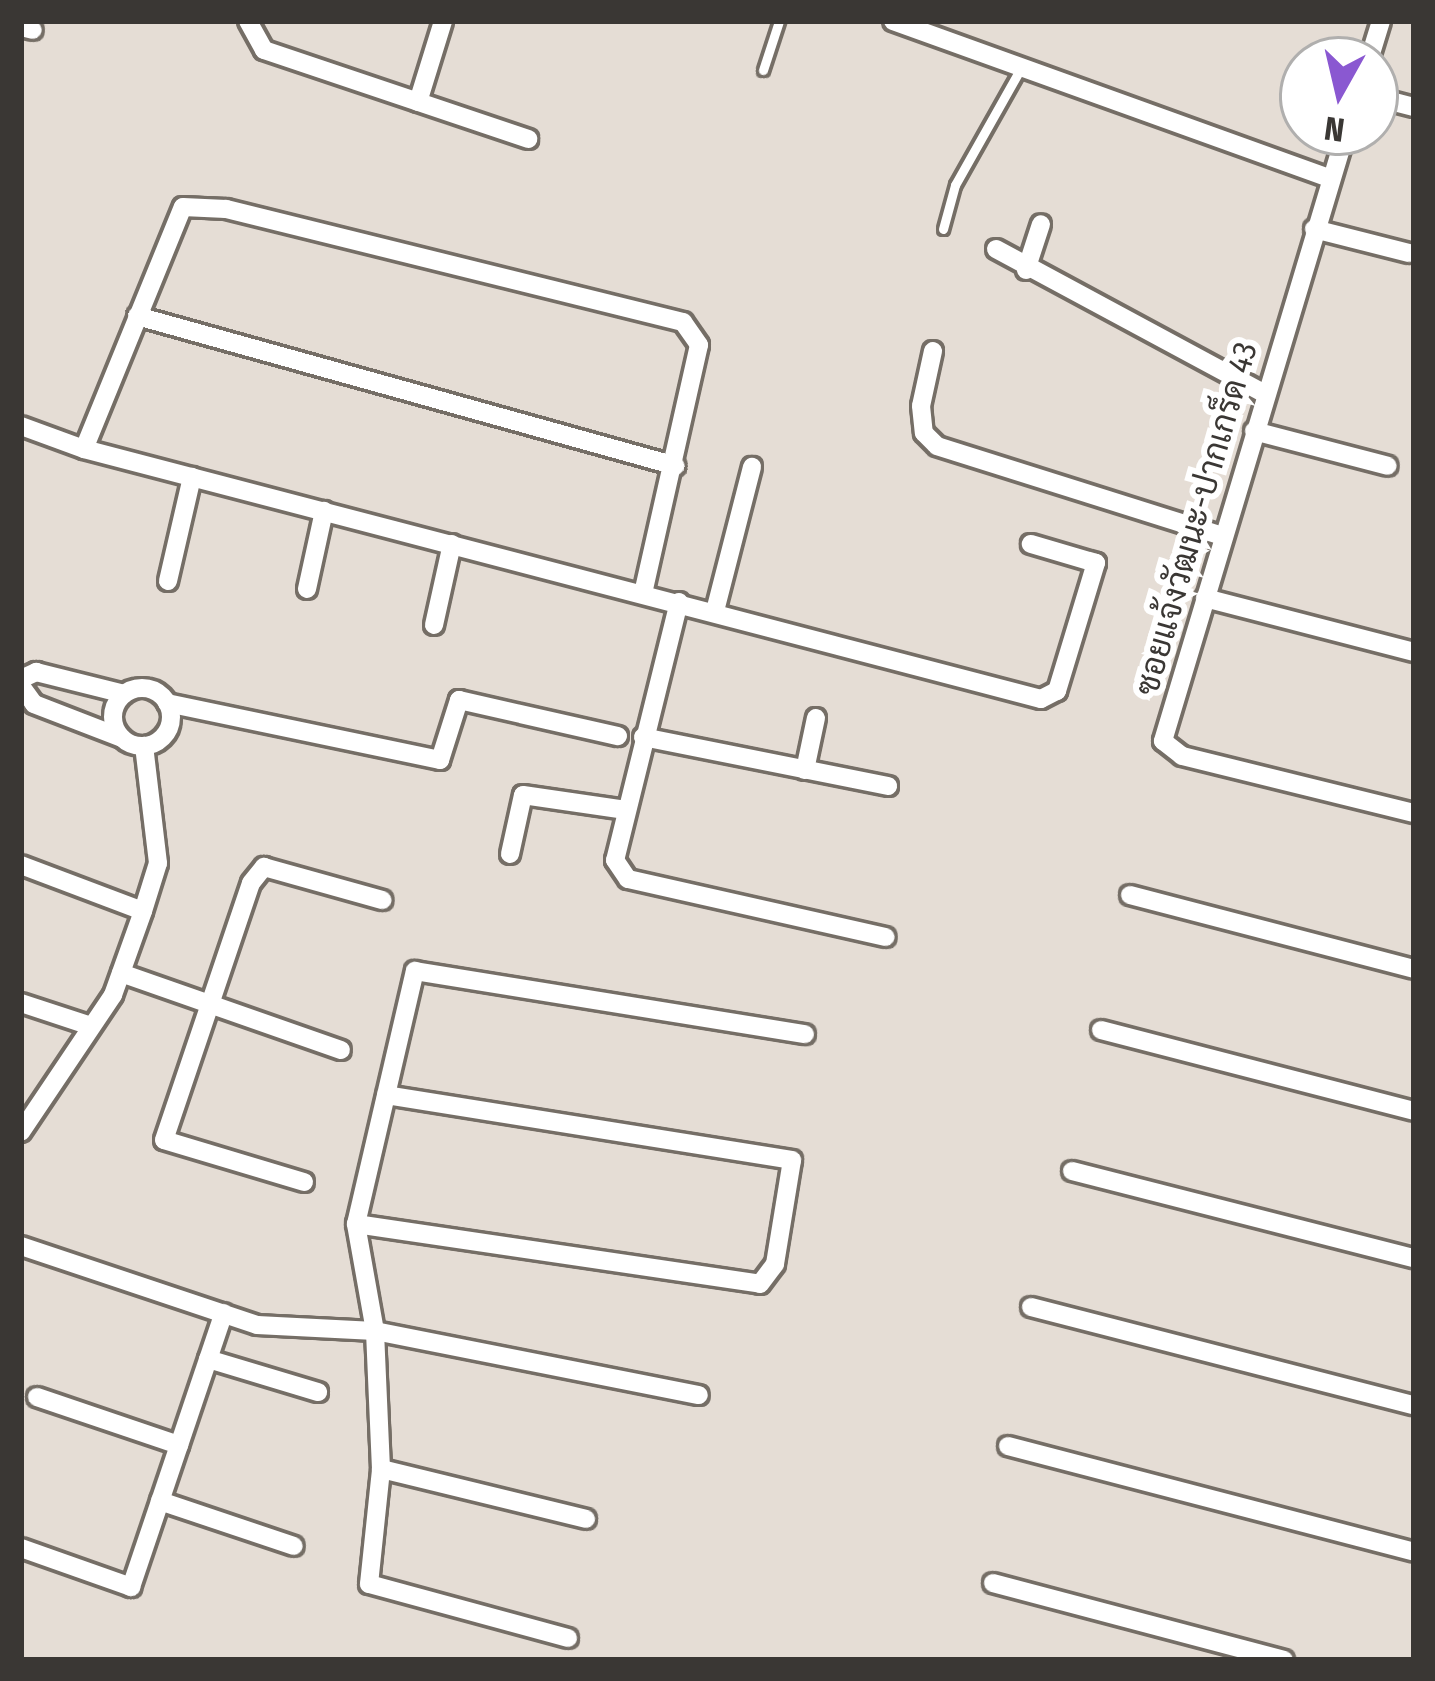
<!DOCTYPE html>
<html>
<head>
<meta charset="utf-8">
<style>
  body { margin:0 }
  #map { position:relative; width:1435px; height:1681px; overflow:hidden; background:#e5ddd5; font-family:"Fira Sans Condensed",Sarabun,sans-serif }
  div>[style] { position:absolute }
  .roads { filter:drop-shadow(3px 0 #756e66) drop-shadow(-3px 0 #756e66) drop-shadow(0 3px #756e66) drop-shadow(0 -3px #756e66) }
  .service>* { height:9px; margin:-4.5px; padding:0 4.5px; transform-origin:4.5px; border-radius:4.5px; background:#fff }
  .minor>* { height:18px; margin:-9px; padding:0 9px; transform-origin:9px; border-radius:9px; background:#fff }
  .minor>.ring { margin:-9px; padding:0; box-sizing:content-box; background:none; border:18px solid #fff; border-radius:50% }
  span { translate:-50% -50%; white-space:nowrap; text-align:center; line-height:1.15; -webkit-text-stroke:12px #fff; paint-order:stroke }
  .street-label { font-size:33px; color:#3a3734 }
  .frame { position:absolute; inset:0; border:24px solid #3a3734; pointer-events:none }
  .north { position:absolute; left:1279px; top:36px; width:120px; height:120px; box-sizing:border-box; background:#fff; border:3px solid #b0afae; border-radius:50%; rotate:188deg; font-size:33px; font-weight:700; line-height:48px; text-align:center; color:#3a3734 }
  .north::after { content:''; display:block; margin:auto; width:42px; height:54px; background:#8a58d1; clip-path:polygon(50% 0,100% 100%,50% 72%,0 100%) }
</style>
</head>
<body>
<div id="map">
  <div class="roads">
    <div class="service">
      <i style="left:763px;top:70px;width:52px;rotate:-71.9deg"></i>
      <i style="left:943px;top:229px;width:46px;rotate:-74.7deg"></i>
      <i style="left:955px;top:185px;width:134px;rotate:-60.6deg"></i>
    </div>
    <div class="minor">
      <i style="left:248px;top:21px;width:33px;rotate:61deg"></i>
      <i style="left:264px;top:50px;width:279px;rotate:18.6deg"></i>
      <i style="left:893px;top:21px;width:466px;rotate:19.8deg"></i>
      <i style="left:21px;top:27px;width:12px;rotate:14deg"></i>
      <i style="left:1369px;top:60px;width:41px;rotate:-72.9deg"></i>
      <i style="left:1375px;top:97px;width:40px;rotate:14.4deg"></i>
      <i style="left:418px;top:102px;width:85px;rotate:-72.8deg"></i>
      <i style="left:1346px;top:132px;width:636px;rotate:106.73deg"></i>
      <i style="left:1163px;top:741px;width:24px;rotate:38deg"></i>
      <i style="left:1182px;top:756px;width:239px;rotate:13.8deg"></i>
      <i style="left:1314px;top:229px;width:98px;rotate:14.2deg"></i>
      <i style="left:996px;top:249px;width:306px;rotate:28.3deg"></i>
      <i style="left:1026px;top:270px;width:48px;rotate:-71.9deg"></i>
      <i style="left:137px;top:316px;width:559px;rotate:15.55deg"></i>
      <i style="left:933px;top:351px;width:56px;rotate:102.3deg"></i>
      <i style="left:921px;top:406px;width:27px;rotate:84deg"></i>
      <i style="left:924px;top:433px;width:18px;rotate:45deg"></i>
      <i style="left:937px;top:446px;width:299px;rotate:17.5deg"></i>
      <i style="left:21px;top:426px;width:67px;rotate:20.1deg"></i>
      <i style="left:84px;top:449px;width:989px;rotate:14.64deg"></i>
      <i style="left:1041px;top:699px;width:18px;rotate:-27deg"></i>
      <i style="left:1057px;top:691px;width:134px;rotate:-73.1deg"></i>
      <i style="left:1096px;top:563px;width:68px;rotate:-163.7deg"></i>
      <i style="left:1254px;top:431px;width:138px;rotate:14.6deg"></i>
      <i style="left:84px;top:449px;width:261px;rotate:-67.8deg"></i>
      <i style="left:183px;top:207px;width:43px;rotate:2.7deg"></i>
      <i style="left:226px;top:209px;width:471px;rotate:13.9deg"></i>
      <i style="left:683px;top:322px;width:28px;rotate:55deg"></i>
      <i style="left:699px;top:345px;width:254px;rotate:102.7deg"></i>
      <i style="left:168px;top:581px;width:107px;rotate:-77deg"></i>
      <i style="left:307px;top:589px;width:80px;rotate:-77.7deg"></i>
      <i style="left:1205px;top:598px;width:216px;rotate:14.5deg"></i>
      <i style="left:679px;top:602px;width:266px;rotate:103.9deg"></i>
      <i style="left:615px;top:860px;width:23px;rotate:56deg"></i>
      <i style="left:628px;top:879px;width:264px;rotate:12.7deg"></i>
      <i style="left:715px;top:611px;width:149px;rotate:-75.6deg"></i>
      <i style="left:434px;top:625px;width:83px;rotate:-77.5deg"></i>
      <i style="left:21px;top:679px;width:17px;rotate:-25deg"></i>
      <i style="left:36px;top:672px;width:91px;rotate:14deg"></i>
      <i style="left:21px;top:686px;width:22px;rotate:54deg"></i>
      <i style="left:34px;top:704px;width:94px;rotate:21.1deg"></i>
      <i class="ring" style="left:113px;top:688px;width:40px;height:40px"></i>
      <i style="left:167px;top:703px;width:279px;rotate:11.8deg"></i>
      <i style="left:440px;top:760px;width:63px;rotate:-72.4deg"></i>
      <i style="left:459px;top:700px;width:163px;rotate:12.8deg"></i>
      <i style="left:643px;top:737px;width:250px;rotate:11.3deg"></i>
      <i style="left:805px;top:770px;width:53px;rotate:-78.1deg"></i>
      <i style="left:510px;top:854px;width:60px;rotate:-77.6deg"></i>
      <i style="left:523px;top:795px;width:104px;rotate:8.3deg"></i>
      <i style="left:21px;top:865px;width:130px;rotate:20.7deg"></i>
      <i style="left:1130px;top:895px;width:293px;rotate:14.6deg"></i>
      <i style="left:121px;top:973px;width:233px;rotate:19.3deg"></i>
      <i style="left:21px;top:1003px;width:74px;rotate:18.2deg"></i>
      <i style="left:1101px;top:1030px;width:323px;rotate:14.5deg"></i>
      <i style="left:21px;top:1132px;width:165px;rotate:-56.1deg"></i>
      <i style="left:113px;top:995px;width:89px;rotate:-70.3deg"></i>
      <i style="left:143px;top:911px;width:50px;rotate:-72.6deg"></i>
      <i style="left:158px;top:863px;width:118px;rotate:-96.8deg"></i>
      <i style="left:1072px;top:1171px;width:353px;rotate:14.3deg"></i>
      <i style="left:304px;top:1182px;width:146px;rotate:-163.3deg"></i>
      <i style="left:164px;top:1140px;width:271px;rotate:-71.3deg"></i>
      <i style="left:251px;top:883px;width:21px;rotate:-51deg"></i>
      <i style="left:264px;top:867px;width:123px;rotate:15.6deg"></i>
      <i style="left:356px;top:1224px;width:408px;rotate:8.4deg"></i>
      <i style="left:760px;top:1284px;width:25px;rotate:-53deg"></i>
      <i style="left:775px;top:1264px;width:105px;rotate:-80.7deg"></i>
      <i style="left:792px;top:1160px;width:411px;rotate:-170.9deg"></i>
      <i style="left:21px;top:1246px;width:249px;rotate:18.5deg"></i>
      <i style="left:257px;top:1325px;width:118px;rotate:2.9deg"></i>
      <i style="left:375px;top:1331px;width:330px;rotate:11.2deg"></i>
      <i style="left:1031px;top:1307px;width:395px;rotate:14.4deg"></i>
      <i style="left:208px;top:1359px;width:115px;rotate:16.7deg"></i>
      <i style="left:37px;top:1397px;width:150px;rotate:18.7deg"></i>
      <i style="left:1008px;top:1446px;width:420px;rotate:14.6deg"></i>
      <i style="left:381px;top:1469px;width:211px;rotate:13.7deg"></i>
      <i style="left:160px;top:1501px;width:141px;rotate:18.6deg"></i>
      <i style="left:21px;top:1548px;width:117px;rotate:19.5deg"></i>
      <i style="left:131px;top:1587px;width:289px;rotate:-71.3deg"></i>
      <i style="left:993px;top:1583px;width:301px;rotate:14.8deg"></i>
      <i style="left:568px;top:1638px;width:206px;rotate:-164.8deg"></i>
      <i style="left:369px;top:1584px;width:116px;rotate:-84deg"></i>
      <i style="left:381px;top:1469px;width:138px;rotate:-92.5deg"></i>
      <i style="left:375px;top:1331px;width:109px;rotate:-100.1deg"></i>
      <i style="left:356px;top:1224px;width:260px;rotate:-76.9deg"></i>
      <i style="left:415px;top:971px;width:395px;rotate:9.2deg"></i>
    </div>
  </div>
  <div class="street-label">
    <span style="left:1197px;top:519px;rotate:-74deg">ซอยแจ้งวัฒนะ-ปากเกร็ด 43</span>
  </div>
  <div class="frame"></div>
  <div class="north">N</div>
</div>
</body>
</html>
